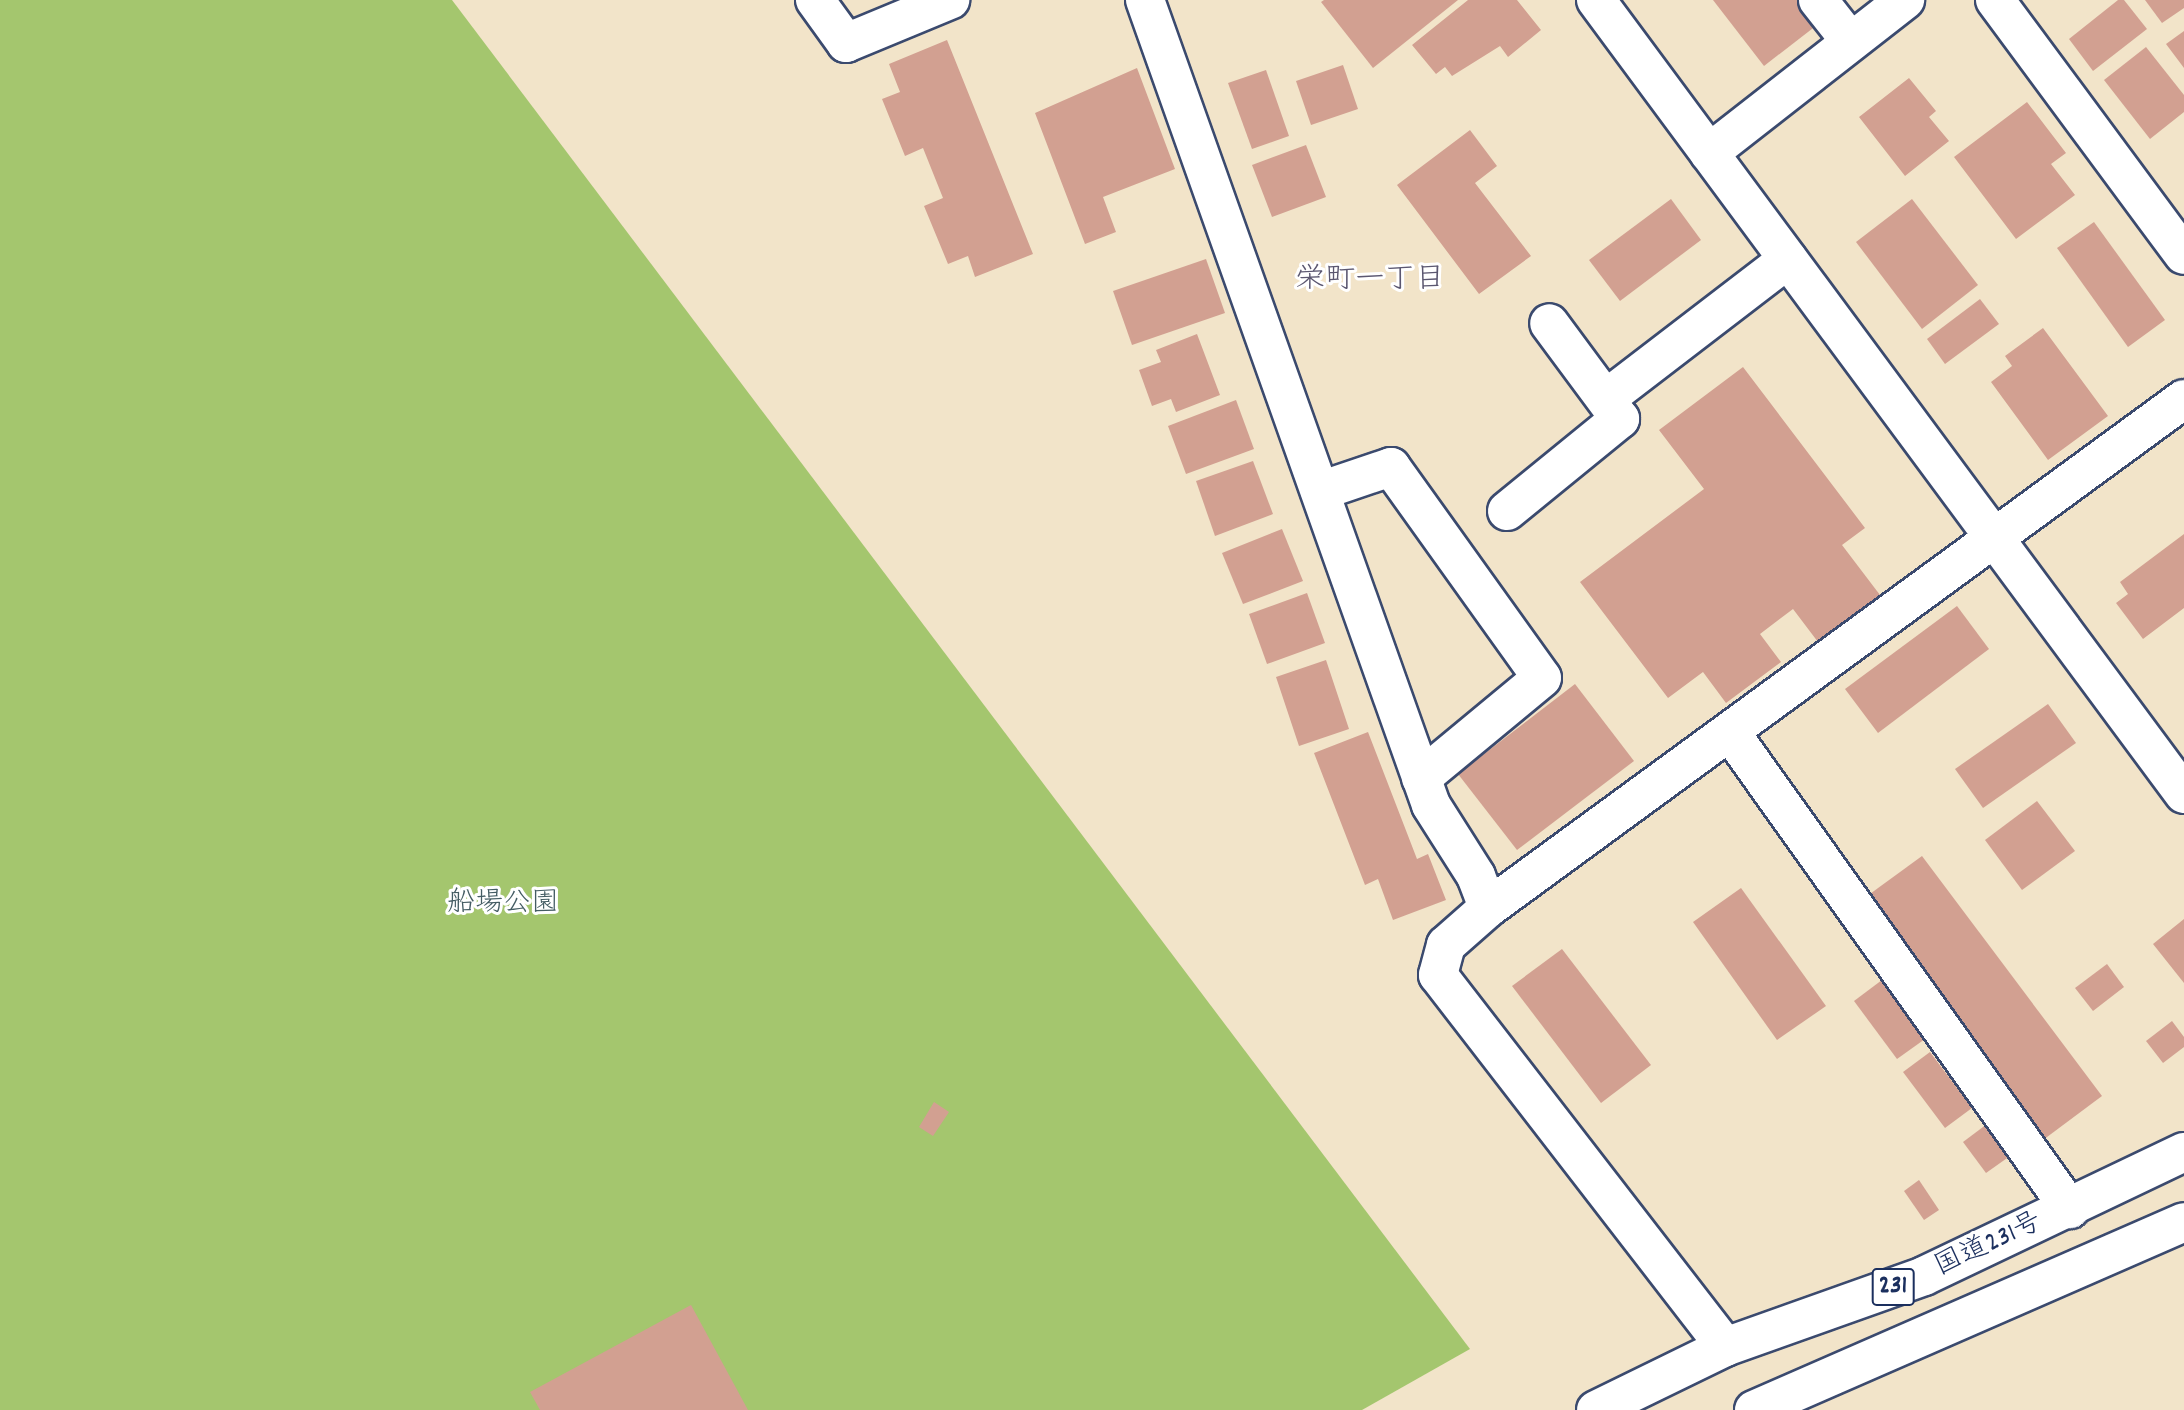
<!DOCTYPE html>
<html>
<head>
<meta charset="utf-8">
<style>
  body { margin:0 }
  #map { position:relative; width:2184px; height:1410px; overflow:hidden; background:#f2e4c9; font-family:Dekko,"Klee One",sans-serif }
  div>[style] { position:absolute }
  .green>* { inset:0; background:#a4c66e }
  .building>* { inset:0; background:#d2a091 }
  .roads { filter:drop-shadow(2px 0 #3b4a6e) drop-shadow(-2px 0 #3b4a6e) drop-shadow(0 2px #3b4a6e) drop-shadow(0 -2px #3b4a6e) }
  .minor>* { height:38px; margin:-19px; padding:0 19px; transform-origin:19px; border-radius:19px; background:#fff }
  .highway>* { height:38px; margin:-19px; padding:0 19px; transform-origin:19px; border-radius:19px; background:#fff }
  span { translate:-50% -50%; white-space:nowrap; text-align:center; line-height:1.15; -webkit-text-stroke:6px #fff; paint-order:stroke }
  .shield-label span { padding:2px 5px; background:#fff; border:2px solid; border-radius:5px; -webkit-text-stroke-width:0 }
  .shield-label { font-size:26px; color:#1b2f5e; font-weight:700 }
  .park-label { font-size:28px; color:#445c63 }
  .street-label { font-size:28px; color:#1b2f5e }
  .neighbourhood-label { font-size:30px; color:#5b5770 }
</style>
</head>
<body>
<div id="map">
  <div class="green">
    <i style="clip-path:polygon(0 0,452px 0,1470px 1349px,1362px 1410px,0 1410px)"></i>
  </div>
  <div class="building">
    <i style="clip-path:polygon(1324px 0,1458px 0,1373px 68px,1321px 2px)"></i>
    <i style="clip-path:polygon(1468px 0,1517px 0,1541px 30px,1508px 57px,1500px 46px,1452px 76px,1445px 67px,1436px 74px,1412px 45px)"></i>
    <i style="clip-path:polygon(1713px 0,1797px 0,1817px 25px,1764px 66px)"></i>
    <i style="clip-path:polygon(2118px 0,2124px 0,2147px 29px,2093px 71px,2069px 39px)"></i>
    <i style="clip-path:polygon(2145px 0,2184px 0,2184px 8px,2162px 23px)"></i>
    <i style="clip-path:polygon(2184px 31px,2184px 68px,2166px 44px)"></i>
    <i style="clip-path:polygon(947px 40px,1033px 254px,975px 277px,968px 256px,948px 264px,924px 206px,943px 198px,923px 148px,905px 156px,882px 99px,900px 92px,889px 64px)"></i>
    <i style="clip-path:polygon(2146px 47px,2184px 95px,2184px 112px,2150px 139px,2104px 80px)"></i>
    <i style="clip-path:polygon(1343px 65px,1358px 109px,1311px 125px,1296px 81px)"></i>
    <i style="clip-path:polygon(1137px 68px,1175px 169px,1103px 197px,1116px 232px,1085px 244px,1035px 113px)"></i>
    <i style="clip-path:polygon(1266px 70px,1289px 136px,1252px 149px,1228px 83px)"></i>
    <i style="clip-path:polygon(1909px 78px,1936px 111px,1929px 117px,1949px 141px,1905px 176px,1859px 117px)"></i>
    <i style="clip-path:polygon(2027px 102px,2066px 153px,2051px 164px,2075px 195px,2016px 239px,1954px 157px)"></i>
    <i style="clip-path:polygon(1470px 130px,1497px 166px,1475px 183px,1531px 256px,1479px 294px,1397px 185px)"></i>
    <i style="clip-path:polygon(1306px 145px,1326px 197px,1272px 217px,1252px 165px)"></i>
    <i style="clip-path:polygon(1671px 199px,1701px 240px,1620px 301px,1589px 260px)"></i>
    <i style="clip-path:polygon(1912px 199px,1978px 285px,1922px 329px,1856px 242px)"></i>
    <i style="clip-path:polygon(2094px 222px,2165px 320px,2128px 347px,2057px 248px)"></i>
    <i style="clip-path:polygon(1206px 259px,1225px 313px,1132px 345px,1113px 291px)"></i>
    <i style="clip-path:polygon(1980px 299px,1999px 324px,1945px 364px,1927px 339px)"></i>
    <i style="clip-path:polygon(2043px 328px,2108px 416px,2048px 460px,1991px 382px,2012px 366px,2005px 356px)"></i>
    <i style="clip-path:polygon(1197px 334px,1220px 395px,1176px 412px,1171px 399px,1152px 406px,1139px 370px,1161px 362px,1156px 350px)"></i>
    <i style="clip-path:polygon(1743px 367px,1865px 528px,1842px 545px,1880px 595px,1818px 642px,1793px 609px,1760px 634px,1781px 662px,1726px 703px,1703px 672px,1668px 698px,1580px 582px,1704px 489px,1659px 430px)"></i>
    <i style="clip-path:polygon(1236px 400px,1254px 449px,1186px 474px,1168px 426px)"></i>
    <i style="clip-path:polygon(1253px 461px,1273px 514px,1215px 536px,1196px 481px)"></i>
    <i style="clip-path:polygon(1282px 529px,1303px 581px,1243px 604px,1222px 553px)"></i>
    <i style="clip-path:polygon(2184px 534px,2184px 608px,2143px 639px,2116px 603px,2128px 594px,2120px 582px)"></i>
    <i style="clip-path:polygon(1307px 593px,1325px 643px,1267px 664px,1249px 614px)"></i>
    <i style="clip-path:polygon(1957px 606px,1989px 649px,1878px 733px,1845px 689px)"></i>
    <i style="clip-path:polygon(1326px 660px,1349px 729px,1299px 746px,1276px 677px)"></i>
    <i style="clip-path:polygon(1575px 684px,1634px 761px,1517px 850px,1458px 774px)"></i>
    <i style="clip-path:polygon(2048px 704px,2076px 743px,1983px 808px,1955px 769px)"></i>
    <i style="clip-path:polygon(1368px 732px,1417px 859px,1428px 854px,1446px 900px,1393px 920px,1378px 879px,1365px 885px,1314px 753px)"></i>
    <i style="clip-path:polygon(2037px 801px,2075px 851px,2022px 890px,1985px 840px)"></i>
    <i style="clip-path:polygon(1922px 856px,2102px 1096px,2043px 1140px,1863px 899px)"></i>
    <i style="clip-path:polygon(1741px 888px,1826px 1006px,1777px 1040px,1693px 922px)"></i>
    <i style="clip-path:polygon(2184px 919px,2184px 983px,2153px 944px)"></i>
    <i style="clip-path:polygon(1562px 949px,1651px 1065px,1601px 1103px,1512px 986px)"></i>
    <i style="clip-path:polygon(2107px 964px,2124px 987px,2093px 1011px,2075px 988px)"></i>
    <i style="clip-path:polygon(1882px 980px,1925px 1039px,1897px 1059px,1854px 1001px)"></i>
    <i style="clip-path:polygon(2172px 1021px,2184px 1037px,2184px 1047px,2163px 1063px,2146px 1041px)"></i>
    <i style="clip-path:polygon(1930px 1052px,1972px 1108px,1945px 1128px,1903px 1072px)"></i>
    <i style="clip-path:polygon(934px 1102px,949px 1112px,933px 1136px,919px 1127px)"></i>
    <i style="clip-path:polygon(1987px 1124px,2010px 1156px,1986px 1173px,1963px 1142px)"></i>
    <i style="clip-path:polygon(1919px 1180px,1939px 1210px,1924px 1220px,1904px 1191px)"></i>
    <i style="clip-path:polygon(691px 1305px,748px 1410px,540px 1410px,530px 1392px)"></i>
  </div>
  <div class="roads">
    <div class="minor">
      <i style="left:815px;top:0;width:53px;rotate:54.2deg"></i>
      <i style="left:846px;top:43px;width:113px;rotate:-22.5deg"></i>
      <i style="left:1145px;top:0;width:854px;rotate:70.44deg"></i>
      <i style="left:1431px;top:805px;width:84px;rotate:57.6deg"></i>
      <i style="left:1476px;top:876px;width:34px;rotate:69deg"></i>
      <i style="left:1488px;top:908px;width:56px;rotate:138.6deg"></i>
      <i style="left:1446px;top:945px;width:31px;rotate:105deg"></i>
      <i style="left:1438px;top:975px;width:470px;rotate:52.3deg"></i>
      <i style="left:1596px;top:0;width:988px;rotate:53.48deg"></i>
      <i style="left:1818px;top:0;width:53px;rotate:51.8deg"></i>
      <i style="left:1995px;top:0;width:317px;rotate:53.5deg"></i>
      <i style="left:1709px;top:153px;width:249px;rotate:-38deg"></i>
      <i style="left:1607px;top:398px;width:228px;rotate:-37.5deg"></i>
      <i style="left:1320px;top:491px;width:75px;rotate:-18.7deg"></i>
      <i style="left:1391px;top:467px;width:259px;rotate:54.4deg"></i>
      <i style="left:1542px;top:678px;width:157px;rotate:140.4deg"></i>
      <i style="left:1507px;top:511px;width:146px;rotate:-39.2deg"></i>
      <i style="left:1620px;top:419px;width:119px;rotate:-126.5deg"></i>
      <i style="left:1730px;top:732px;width:586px;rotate:54.52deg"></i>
      <i style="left:1488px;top:908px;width:862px;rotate:-36.18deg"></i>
    </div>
    <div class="highway">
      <i style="left:1596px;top:1410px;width:144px;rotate:-26deg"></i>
      <i style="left:1725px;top:1347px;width:211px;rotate:-19.6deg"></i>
      <i style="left:1924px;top:1276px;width:288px;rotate:-25.5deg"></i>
      <i style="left:1754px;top:1410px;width:469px;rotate:-23.6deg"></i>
    </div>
  </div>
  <div class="shield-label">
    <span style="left:1893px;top:1287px">231</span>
  </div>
  <div class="park-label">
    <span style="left:503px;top:905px">船場公園</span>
  </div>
  <div class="street-label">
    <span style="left:1989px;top:1246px;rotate:-25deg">国道231号</span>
  </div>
  <div class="neighbourhood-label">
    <span style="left:1370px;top:282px">栄町一丁目</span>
  </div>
</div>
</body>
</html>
